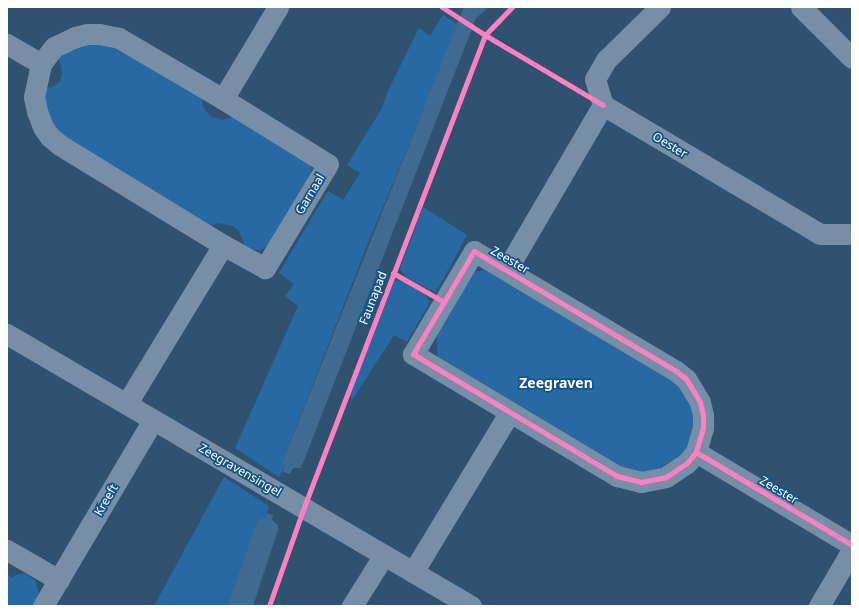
<!DOCTYPE html>
<html>
<head>
<meta charset="utf-8">
<style>
  body { margin:0 }
  #map { position:relative; width:859px; height:613px; overflow:hidden; background:#305271; font-family:"Noto Sans",sans-serif }
  div>[style] { position:absolute }
  .green>* { inset:0; background:#2869a3 }
  .water>* { inset:0; background:#3f6b93 }
  .street>* { height:21px; margin:-10.5px; padding:0 10.5px; transform-origin:10.5px; border-radius:10.5px; background:#778fa6 }
  .cycleway>* { height:5px; margin:-2.5px; padding:0 2.5px; transform-origin:2.5px; border-radius:2.5px; background:#ff80c0 }
  span { translate:-50% -50%; white-space:nowrap; text-align:center; line-height:1.15; -webkit-text-stroke:3.5px #15538c; paint-order:stroke }
  .street-label { font-size:12px; color:#fff }
  .quarter-label { font-size:14px; color:#fff; font-weight:700 }
  .frame { position:absolute; inset:0; border:8px solid #fff; pointer-events:none }
</style>
</head>
<body>
<div id="map">
  <div class="green">
    <i style="clip-path:polygon(443px 15px,458px 25px,366px 248px,282px 463px,285px 466px,279px 477px,235px 448px,298px 306px,285px 296px,294px 284px,279px 273px,328px 191px,343px 200px,360px 173px,347px 165px,381px 110px,388px 91px,419px 28px,430px 36px)"></i>
    <i style="clip-path:polygon(91px 42px,117px 47px,202px 97px,203px 107px,210px 116px,223px 120px,235px 116px,307px 160px,311px 166px,311px 174px,268px 246px,260px 250px,253px 249px,245px 245px,239px 231px,233px 226px,218px 223px,211px 226px,61px 138px,47px 119px,43px 88px,52px 87px,60px 82px,62px 73px,61px 65px,57px 56px,59px 52px)"></i>
    <i style="clip-path:polygon(423px 207px,467px 235px,436px 292px,428px 289px,406px 277px,400px 269px)"></i>
    <i style="clip-path:polygon(491px 269px,670px 375px,692px 402px,694px 440px,674px 465px,633px 474px,438px 361px,436px 327px,468px 273px)"></i>
    <i style="clip-path:polygon(395px 280px,404px 282px,424px 293px,430px 302px,407px 342px,394px 335px,352px 400px,350px 395px)"></i>
    <i style="clip-path:polygon(224px 477px,269px 506px,265px 519px,257px 521px,227px 606px,154px 606px)"></i>
    <i style="clip-path:polygon(23px 573px,35px 580px,39px 595px,33px 606px,7px 606px,7px 574px,12px 577px)"></i>
  </div>
  <div class="water">
    <i style="clip-path:polygon(464px 7px,489px 7px,476px 18px,301px 468px,293px 468px,290px 474px,283px 472px,285px 466px,282px 463px)"></i>
    <i style="clip-path:polygon(267px 513px,273px 515px,272px 520px,278px 525px,278px 530px,253px 606px,227px 606px,257px 521px,261px 518px,265px 519px)"></i>
  </div>
  <div class="street">
    <i style="left:660px;top:7px;width:76px;rotate:135.5deg"></i>
    <i style="left:606px;top:60px;width:22px;rotate:120deg"></i>
    <i style="left:595px;top:79px;width:27px;rotate:73deg"></i>
    <i style="left:603px;top:105px;width:252px;rotate:30.7deg"></i>
    <i style="left:820px;top:234px;width:29px"></i>
    <i style="left:801px;top:7px;width:72px;rotate:45deg"></i>
    <i style="left:7px;top:44px;width:39px;rotate:30deg"></i>
    <i style="left:41px;top:64px;width:21px;rotate:-53deg"></i>
    <i style="left:54px;top:47px;width:23px;rotate:-25deg"></i>
    <i style="left:75px;top:37px;width:12px;rotate:-14deg"></i>
    <i style="left:87px;top:34px;width:12px"></i>
    <i style="left:99px;top:34px;width:20px;rotate:11deg"></i>
    <i style="left:119px;top:38px;width:121px;rotate:30.4deg"></i>
    <i style="left:223px;top:99px;width:123px;rotate:31.8deg"></i>
    <i style="left:328px;top:164px;width:122px;rotate:121.2deg"></i>
    <i style="left:265px;top:268px;width:48px;rotate:-151.3deg"></i>
    <i style="left:223px;top:245px;width:191px;rotate:-148.5deg"></i>
    <i style="left:60px;top:145px;width:13px;rotate:-141deg"></i>
    <i style="left:50px;top:137px;width:12px;rotate:-125deg"></i>
    <i style="left:43px;top:127px;width:17px;rotate:-111deg"></i>
    <i style="left:37px;top:111px;width:14px;rotate:-102deg"></i>
    <i style="left:34px;top:97px;width:34px;rotate:-78deg"></i>
    <i style="left:223px;top:99px;width:107px;rotate:-59.1deg"></i>
    <i style="left:507px;top:269px;width:190px;rotate:-59.7deg"></i>
    <i style="left:7px;top:334px;width:538px;rotate:30.38deg"></i>
    <i style="left:127px;top:403px;width:185px;rotate:-58.7deg"></i>
    <i style="left:696px;top:452px;width:25px;rotate:-74deg"></i>
    <i style="left:703px;top:428px;width:13px;rotate:-90deg"></i>
    <i style="left:703px;top:415px;width:13px;rotate:-103deg"></i>
    <i style="left:700px;top:402px;width:27px;rotate:-121deg"></i>
    <i style="left:686px;top:379px;width:13px;rotate:-141deg"></i>
    <i style="left:676px;top:371px;width:235px;rotate:-149.3deg"></i>
    <i style="left:474px;top:251px;width:120px;rotate:120.6deg"></i>
    <i style="left:413px;top:354px;width:238px;rotate:30.9deg"></i>
    <i style="left:617px;top:476px;width:25px;rotate:14deg"></i>
    <i style="left:641px;top:482px;width:25px;rotate:-11deg"></i>
    <i style="left:666px;top:477px;width:25px;rotate:-34deg"></i>
    <i style="left:687px;top:463px;width:14px;rotate:-51deg"></i>
    <i style="left:696px;top:452px;width:182px;rotate:30.8deg"></i>
    <i style="left:7px;top:550px;width:60px;rotate:30deg"></i>
    <i style="left:413px;top:572px;width:187px;rotate:-58.8deg"></i>
    <i style="left:43px;top:606px;width:216px;rotate:-59.4deg"></i>
    <i style="left:352px;top:606px;width:60px;rotate:-57.9deg"></i>
    <i style="left:819px;top:606px;width:65px;rotate:-59.5deg"></i>
  </div>
  <div class="cycleway">
    <i style="left:442px;top:7px;width:51px;rotate:33.1deg"></i>
    <i style="left:485px;top:35px;width:137px;rotate:30.7deg"></i>
    <i style="left:393px;top:273px;width:59px;rotate:29.6deg"></i>
    <i style="left:696px;top:452px;width:25px;rotate:-74deg"></i>
    <i style="left:703px;top:428px;width:13px;rotate:-90deg"></i>
    <i style="left:703px;top:415px;width:13px;rotate:-103deg"></i>
    <i style="left:700px;top:402px;width:27px;rotate:-121deg"></i>
    <i style="left:686px;top:379px;width:13px;rotate:-141deg"></i>
    <i style="left:676px;top:371px;width:235px;rotate:-149.3deg"></i>
    <i style="left:474px;top:251px;width:120px;rotate:120.6deg"></i>
    <i style="left:413px;top:354px;width:238px;rotate:30.9deg"></i>
    <i style="left:617px;top:476px;width:25px;rotate:14deg"></i>
    <i style="left:641px;top:482px;width:25px;rotate:-11deg"></i>
    <i style="left:666px;top:477px;width:25px;rotate:-34deg"></i>
    <i style="left:687px;top:463px;width:14px;rotate:-51deg"></i>
    <i style="left:696px;top:452px;width:182px;rotate:30.8deg"></i>
    <i style="left:269px;top:606px;width:105px;rotate:-70.5deg"></i>
    <i style="left:304px;top:507px;width:506px;rotate:-69.02deg"></i>
    <i style="left:485px;top:35px;width:39px;rotate:-46deg"></i>
  </div>
  <div class="street-label">
    <span style="left:670px;top:145px;rotate:31deg">Oester</span>
    <span style="left:310px;top:194px;rotate:-59deg">Garnaal</span>
    <span style="left:510px;top:260px;rotate:30deg">Zeester</span>
    <span style="left:373px;top:298px;rotate:-69deg">Faunapad</span>
    <span style="left:240px;top:470px;rotate:30deg">Zeegravensingel</span>
    <span style="left:779px;top:490px;rotate:31deg">Zeester</span>
    <span style="left:106px;top:500px;rotate:-60deg">Kreeft</span>
  </div>
  <div class="quarter-label">
    <span style="left:556px;top:383px">Zeegraven</span>
  </div>
  <div class="frame"></div>
</div>
</body>
</html>
